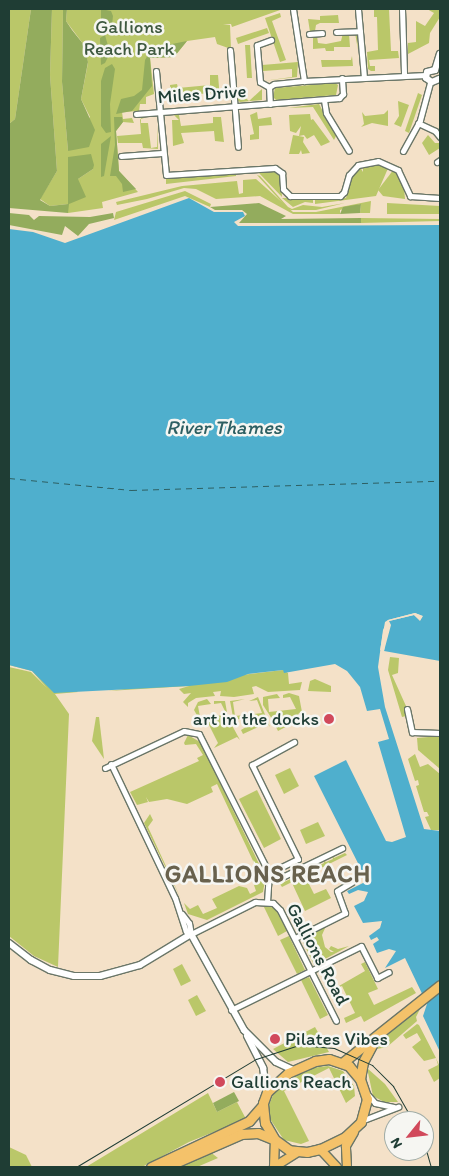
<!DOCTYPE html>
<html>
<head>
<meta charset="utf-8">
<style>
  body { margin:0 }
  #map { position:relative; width:449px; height:1176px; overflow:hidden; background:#f4e1c8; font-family:Itim,sans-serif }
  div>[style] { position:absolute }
  .green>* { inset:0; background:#bac769 }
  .forest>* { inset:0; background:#93ac5d }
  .water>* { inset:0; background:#4fafcd }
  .pier>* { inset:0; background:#f4e1c8 }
  .ferry>* { height:1px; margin-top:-0.5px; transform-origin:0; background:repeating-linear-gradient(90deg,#2d5f62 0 6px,transparent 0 11px) }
  .roads { filter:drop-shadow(1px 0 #6a7668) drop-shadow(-1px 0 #6a7668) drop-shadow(0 1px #6a7668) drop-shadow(0 -1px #6a7668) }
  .minor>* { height:5px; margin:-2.5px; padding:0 2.5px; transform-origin:2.5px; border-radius:2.5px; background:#fff }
  .tertiary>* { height:6px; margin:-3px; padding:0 3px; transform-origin:3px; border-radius:3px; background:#fff }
  .primary>* { height:8px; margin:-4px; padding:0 4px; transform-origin:4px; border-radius:4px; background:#f4c26a }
  .trunk>* { height:9px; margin:-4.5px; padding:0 4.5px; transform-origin:4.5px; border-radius:4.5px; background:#f4c26a }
  .tram>* { height:1px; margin:-0.5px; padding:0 0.5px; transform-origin:0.5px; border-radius:0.5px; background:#1f3d34 }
  .dots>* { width:14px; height:14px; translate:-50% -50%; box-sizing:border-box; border:2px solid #f6f6f2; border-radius:50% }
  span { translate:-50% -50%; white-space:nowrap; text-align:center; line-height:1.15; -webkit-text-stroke:5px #f6f6f2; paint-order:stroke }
  .park-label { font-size:19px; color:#3e593f }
  .street-label { font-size:19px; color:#1f3d34 }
  .poi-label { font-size:19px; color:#1f3d34 }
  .right { translate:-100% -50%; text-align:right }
  .left { translate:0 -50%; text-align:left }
  .water-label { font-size:20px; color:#2d5f62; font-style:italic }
  .district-label { font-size:24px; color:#68614d; font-weight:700; letter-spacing:1px }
  .frame { position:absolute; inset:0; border:10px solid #1f3d34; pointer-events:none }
  .north { position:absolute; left:384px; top:1111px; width:50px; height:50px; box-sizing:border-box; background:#f6f6f2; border:1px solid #a0aca6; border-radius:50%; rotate:241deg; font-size:14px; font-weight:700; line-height:20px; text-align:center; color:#1f3d34 }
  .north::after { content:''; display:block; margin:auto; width:18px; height:22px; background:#d1495b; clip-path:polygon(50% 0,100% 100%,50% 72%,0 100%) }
</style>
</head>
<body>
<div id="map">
  <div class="green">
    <i style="clip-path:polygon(9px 9px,31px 9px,15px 119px,9px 124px)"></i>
    <i style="clip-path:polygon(evenodd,52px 9px,63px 9px,62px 82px,68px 151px,90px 117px,81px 99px,88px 63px,84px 45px,66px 21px,67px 9px,283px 9px,232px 27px,231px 24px,223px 24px,230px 25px,231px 49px,217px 44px,215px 37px,187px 41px,174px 57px,150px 58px,154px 94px,146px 97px,146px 104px,140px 104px,139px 111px,122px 112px,123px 119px,132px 118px,134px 123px,123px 122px,116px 131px,119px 171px,138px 192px,102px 202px,103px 208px,68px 213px,68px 204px,50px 206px,40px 199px,57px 171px,50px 75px,52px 9px,68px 157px,93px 169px,78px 179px,78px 184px,68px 157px)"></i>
    <i style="clip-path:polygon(374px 9px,389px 9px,391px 51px,398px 51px,399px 58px,369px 60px,370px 66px,375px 66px,375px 71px,371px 71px,368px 69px,367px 52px,378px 50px,377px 17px,374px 17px)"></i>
    <i style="clip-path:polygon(427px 9px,440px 9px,440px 17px,430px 33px,429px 43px,408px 54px,408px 43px,416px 42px,416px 21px,425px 26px,434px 13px)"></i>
    <i style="clip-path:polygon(280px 13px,281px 17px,272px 21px,286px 60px,280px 62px,265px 18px)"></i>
    <i style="clip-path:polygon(338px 15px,339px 23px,320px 23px,316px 25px,315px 31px,310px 32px,308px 19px,320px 20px,320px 16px)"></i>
    <i style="clip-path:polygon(267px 28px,269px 33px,238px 44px,236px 38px)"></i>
    <i style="clip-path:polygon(357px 32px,358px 50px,355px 33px,349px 34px,350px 47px,334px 47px,334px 51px,326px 51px,325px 48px,313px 49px,313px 35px,317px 36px,318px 43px,326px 44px,341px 41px,343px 33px)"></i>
    <i style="clip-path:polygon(245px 45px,250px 45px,252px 78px,247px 78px)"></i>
    <i style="clip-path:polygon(352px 56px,353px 66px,322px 67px,321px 60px,351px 60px)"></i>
    <i style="clip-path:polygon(298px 62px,297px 77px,263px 81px,292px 77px,292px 69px,263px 71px,262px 65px)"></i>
    <i style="clip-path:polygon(210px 75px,218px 75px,220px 99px,212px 99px,211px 93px,178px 96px,178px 101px,171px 102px,170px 85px,177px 84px,178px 88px,210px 85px)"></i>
    <i style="clip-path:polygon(335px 83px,338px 85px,336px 95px,276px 100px,273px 97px,275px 88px)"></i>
    <i style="clip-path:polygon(262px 89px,262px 100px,240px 102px,238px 101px,237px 90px,249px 101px)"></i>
    <i style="clip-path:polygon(418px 93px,422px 95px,409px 133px,405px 131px)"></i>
    <i style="clip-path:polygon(398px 101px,409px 105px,401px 127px,394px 124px,399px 116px)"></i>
    <i style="clip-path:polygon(319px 104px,336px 136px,334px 140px,313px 107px,288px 108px)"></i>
    <i style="clip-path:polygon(388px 110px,388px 126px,372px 123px,361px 127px,364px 124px,362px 112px,365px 116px,384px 114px)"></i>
    <i style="clip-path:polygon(257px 112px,258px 119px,271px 117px,272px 125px,259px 126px,259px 139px,250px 140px,250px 135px,254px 134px,250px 115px)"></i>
    <i style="clip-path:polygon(310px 114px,311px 120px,313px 119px,330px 142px,321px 146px,314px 135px,307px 139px,304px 135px,299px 136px,301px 126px,296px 133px,290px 131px,289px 115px)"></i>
    <i style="clip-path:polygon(174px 115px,179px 115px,181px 126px,213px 123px,213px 117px,221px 117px,224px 142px,215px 141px,214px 131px,181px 133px,184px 143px,173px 146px,172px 120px,179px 120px)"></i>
    <i style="clip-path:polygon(142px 117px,147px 117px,141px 119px,141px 123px,148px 123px,151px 148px,157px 147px,157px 125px,158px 149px,143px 148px,142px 143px,118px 143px,117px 136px,141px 134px,140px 120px)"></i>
    <i style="clip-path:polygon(293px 135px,304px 137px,303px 142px,310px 153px,302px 154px,301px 150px,299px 154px,289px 154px)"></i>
    <i style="clip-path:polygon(428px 135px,435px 143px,440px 143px,440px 148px,429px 155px,422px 143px)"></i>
    <i style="clip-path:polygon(380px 163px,389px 166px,376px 196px,315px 204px,315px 198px,346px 198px,351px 176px,356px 169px,360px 167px,363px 172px,363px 166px)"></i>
    <i style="clip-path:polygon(274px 169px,281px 176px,282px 197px,259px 173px,243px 172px)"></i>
    <i style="clip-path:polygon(394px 169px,404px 188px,405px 199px,383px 196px,378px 190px)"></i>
    <i style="clip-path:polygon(236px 172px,236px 176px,166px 184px,166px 178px)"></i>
    <i style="clip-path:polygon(257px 175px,260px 176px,288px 207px,292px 209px,303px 205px,322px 207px,345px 203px,316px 210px,291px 210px,287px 208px)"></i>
    <i style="clip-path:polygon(256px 179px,293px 212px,316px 212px,371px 201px,370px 213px,360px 213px,361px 204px,340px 210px,340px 214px,293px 214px,260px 196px,216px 199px,196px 189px,184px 188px,147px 199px,117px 205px,116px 202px,182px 186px,237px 181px,239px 194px,243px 193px,243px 180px)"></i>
    <i style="clip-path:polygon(185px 191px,211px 204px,210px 207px,185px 196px,114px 220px,116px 212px)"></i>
    <i style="clip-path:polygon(282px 198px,313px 198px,313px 203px,305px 202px,293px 207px)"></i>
    <i style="clip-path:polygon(387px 203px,440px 206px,440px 214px,387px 214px)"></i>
    <i style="clip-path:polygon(361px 218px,440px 219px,440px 221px,361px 223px)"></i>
    <i style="clip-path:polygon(9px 635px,78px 692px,55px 694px,69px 714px,58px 967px,34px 956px,9px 936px,9px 667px,31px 672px,47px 688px,32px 671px,9px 665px)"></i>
    <i style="clip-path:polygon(390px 657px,399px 658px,398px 673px,392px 675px,406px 706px,406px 716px,402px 717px,388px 670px)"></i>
    <i style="clip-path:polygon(283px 670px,288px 673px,289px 684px,302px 682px,300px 690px,268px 692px,256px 686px,252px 687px,254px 694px,234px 697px,220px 696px,221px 691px,213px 692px,215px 696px,196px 698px,188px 703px,188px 707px,183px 702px,191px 693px,184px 694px,179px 689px,189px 686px,108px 691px)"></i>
    <i style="clip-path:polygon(315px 679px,331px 686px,331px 692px,308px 691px,310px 681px)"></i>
    <i style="clip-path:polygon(277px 694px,280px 698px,268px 699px,269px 712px,296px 709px,290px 697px,283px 698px,283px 695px,289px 693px,299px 696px,302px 712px,298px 714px,301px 719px,278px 731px,276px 727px,281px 725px,277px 717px,272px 719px,263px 705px,263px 697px)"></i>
    <i style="clip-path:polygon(258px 697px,270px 727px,267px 723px,243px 734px,241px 730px,246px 727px,242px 718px,236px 720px,233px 717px,230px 701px,245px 699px,233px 702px,235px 716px,262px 713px,257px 700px,249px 701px)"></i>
    <i style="clip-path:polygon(207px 699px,211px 704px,198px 706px,200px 717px,227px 715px,221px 703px,214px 704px,214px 701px,225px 701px,228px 718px,240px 740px,237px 737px,214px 748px,218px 743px,208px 723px,203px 726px,194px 710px,198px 702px)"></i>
    <i style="clip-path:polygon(96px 717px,99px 717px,104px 759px,92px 741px)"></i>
    <i style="clip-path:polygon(188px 735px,200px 742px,262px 870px,265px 881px,263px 892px,207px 920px,188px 914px,184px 903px,190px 909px,198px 905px,203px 914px,217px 908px,212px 899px,239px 886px,247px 888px,250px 894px,256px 891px,254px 885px,262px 880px,217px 784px,211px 787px,213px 792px,187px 804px,167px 799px,149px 802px,146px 797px,148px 802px,137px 805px,130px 792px,199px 761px,197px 758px,203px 755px,196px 744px,185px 745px,184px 743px)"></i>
    <i style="clip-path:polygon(440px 736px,440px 769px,418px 750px,417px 738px)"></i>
    <i style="clip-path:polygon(415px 754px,420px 767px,428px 764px,440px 774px,440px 830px,431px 830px,425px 817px,429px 816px,427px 812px,424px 812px,416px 786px,419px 785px,418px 780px,415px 781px,408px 759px)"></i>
    <i style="clip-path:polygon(290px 768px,299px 786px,284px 794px,275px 775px)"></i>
    <i style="clip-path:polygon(257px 790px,281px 839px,264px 848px,239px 799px)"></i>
    <i style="clip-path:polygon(150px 814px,153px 820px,148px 827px,181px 899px,144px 823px)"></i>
    <i style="clip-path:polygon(318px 822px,325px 836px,306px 844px,300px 830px)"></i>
    <i style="clip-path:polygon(345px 853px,347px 855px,305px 876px,314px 894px,326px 889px,331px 898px,305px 911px,292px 883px,300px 878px,282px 887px,280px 884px,303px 873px,301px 869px,305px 873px,310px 870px,308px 866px,311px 869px,317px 866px,316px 862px,318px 866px,324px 863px,323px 859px,326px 862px,333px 859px,332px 854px,334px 858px)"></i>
    <i style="clip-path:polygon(263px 905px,275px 908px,287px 931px,278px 936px)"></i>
    <i style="clip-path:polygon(326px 926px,322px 935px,325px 947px,331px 952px,334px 952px,329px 949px,331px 946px,338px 949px,349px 946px,314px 965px,301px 938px)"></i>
    <i style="clip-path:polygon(289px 936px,305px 970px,297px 974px,280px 940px)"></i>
    <i style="clip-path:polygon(365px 962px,378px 989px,368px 993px,374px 1005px,412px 987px,416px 993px,364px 1022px,361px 1016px,346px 1023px,344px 1018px,355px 1013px,342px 986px,330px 991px,329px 988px,332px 990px,365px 971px,361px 964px)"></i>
    <i style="clip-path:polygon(182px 964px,191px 981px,181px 986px,173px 969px)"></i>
    <i style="clip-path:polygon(309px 977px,328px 1015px,320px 1019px,301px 980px)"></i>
    <i style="clip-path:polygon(197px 995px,206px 1011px,196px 1016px,188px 1000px)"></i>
    <i style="clip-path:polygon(422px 1005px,416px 1017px,417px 1021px,387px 1047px,377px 1049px,389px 1033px)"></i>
    <i style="clip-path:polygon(417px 1024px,419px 1025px,436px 1058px,440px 1067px,440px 1078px,434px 1082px,428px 1070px,438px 1065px,436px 1058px,424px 1061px,412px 1047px,421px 1040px,417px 1033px,406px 1039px,403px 1035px)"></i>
    <i style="clip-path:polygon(315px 1027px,329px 1052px,288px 1062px,273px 1049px)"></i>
    <i style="clip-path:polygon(328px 1066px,343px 1071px,354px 1086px,355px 1096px,346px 1103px,329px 1068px,284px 1091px,309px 1141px,301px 1144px,284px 1140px,270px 1119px,269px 1105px,275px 1090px,284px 1081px,311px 1068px)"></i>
    <i style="clip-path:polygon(367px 1068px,385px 1084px,398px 1102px,384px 1102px,373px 1096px)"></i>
    <i style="clip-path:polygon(208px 1093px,217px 1112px,237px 1102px,246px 1119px,189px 1142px,142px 1167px,86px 1167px)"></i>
    <i style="clip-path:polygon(9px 1147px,26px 1155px,32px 1167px,9px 1167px)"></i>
    <i style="clip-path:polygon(209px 1151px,218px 1158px,197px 1167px,179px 1167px)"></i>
  </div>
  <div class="forest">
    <i style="clip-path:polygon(31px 9px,52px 9px,50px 75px,57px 171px,40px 200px,50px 206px,68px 204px,68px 157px,91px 154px,94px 165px,93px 169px,78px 179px,86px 197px,69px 204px,68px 213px,9px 208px,9px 124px,15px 119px)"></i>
    <i style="clip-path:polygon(63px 9px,67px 9px,66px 21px,72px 30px,84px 45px,88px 62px,81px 99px,95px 130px,89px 147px,68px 151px,62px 82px)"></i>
    <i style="clip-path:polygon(101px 9px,111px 11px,113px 16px,112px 25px,101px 32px)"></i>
    <i style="clip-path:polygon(105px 35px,110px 53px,105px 63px,101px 65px,100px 38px)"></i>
    <i style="clip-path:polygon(187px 41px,174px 57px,150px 58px,152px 86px,132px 111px,116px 114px,121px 99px,134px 96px,142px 90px,145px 60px,152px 48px)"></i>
    <i style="clip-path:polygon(112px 64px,115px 69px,110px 104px,111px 132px,106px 133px,101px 126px,101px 81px,105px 68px)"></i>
    <i style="clip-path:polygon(114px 117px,122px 117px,123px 122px,116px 131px,119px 171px,136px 189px,123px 192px,122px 184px,116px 176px,110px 176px,115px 145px)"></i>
    <i style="clip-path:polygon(111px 136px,104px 176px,101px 177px,101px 144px)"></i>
    <i style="clip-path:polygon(259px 203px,286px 216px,281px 219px,361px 218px,361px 223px,239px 223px,247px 214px,242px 210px,215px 210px,210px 207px)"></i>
    <i style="clip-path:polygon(361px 204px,360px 213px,340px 214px,343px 207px)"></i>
    <i style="clip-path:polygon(9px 213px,29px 215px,34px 220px,39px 216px,90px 217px,113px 213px,114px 218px,89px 224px,78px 236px,65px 226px,62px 235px,9px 225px)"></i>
    <i style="clip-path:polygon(234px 1092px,239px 1101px,217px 1112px,213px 1103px)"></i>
  </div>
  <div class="water">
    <i style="clip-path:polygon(189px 198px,214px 212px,243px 212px,245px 216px,234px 222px,238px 226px,440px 225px,440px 661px,384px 651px,389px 621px,414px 615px,420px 620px,422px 616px,415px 613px,388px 620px,383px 630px,378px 667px,385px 707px,424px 829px,440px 831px,440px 1052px,423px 1016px,427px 1004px,405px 958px,385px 968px,396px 951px,389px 949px,377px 953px,373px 944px,379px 940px,377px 937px,371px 940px,369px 936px,380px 928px,382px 921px,363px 923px,354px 906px,364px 901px,368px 892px,358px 890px,349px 894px,347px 891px,367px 881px,314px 776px,346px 760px,386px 841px,392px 842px,406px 837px,378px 742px,389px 739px,380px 709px,367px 711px,360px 687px,347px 671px,335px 664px,284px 673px,283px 670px,248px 674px,227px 682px,189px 686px,54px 693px,32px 671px,9px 665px,9px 229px,33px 232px,65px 243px)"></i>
  </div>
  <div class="pier">
    <i style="clip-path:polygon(415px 613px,423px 616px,420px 621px,414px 615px,389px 621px,391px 625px,384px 651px,380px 650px,385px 622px,388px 620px)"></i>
  </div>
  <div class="ferry">
    <i style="left:9px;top:478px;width:123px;rotate:5.6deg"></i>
    <i style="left:131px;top:490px;width:309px;rotate:-1.7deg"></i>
  </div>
  <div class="roads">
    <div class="minor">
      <i style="left:293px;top:9px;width:73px;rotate:81.3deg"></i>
      <i style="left:358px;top:9px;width:68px;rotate:85deg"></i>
      <i style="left:402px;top:9px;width:65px;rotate:88.2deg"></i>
      <i style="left:336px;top:32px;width:24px;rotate:-2deg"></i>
      <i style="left:309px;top:34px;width:13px;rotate:-4deg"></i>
      <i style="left:230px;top:50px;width:97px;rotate:85.3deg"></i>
      <i style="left:156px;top:71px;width:104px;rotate:84.5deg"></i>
      <i style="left:166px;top:175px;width:109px;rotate:-3.7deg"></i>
      <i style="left:275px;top:168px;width:9px;rotate:36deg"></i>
      <i style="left:282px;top:173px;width:16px;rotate:86deg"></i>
      <i style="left:283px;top:189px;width:10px;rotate:45deg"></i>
      <i style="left:290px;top:196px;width:50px"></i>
      <i style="left:340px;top:196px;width:6px;rotate:-45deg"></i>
      <i style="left:344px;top:192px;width:18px;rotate:-74deg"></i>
      <i style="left:349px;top:175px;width:13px;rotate:-48deg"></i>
      <i style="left:358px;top:165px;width:20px;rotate:-11deg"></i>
      <i style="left:378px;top:161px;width:22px;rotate:24deg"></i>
      <i style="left:398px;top:170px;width:29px;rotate:65deg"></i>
      <i style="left:410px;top:196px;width:30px;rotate:4deg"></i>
      <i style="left:269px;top:87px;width:6px;rotate:-31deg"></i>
      <i style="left:274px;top:84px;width:30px;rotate:-6deg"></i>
      <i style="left:304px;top:81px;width:122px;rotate:-2.8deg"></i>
      <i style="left:269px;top:87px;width:10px;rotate:-151deg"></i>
      <i style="left:260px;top:82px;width:37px;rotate:-95deg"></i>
      <i style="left:257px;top:45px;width:15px;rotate:-20deg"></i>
      <i style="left:269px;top:87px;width:17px;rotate:87deg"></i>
      <i style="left:324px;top:100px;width:13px;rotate:81deg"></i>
      <i style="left:326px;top:113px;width:44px;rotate:58.8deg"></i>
      <i style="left:136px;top:114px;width:204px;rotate:-4.5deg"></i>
      <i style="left:339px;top:98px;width:6px;rotate:-45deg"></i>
      <i style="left:343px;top:94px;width:16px;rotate:-94deg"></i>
      <i style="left:418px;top:123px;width:19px;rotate:25deg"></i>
      <i style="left:435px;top:131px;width:8px;rotate:50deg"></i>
      <i style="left:403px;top:151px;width:35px;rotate:-61deg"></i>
      <i style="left:420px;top:120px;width:39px;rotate:-75deg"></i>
      <i style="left:121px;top:156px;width:41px;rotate:-4.2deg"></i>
      <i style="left:437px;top:162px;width:4px;rotate:-34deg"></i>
      <i style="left:407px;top:709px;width:24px;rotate:78deg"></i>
      <i style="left:412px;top:732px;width:28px;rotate:2deg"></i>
      <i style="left:111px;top:764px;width:148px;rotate:64.5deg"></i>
      <i style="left:175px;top:898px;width:35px;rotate:72deg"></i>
      <i style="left:186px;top:931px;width:6px;rotate:31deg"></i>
      <i style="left:105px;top:768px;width:87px;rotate:-25.1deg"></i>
      <i style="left:184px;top:731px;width:15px;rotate:11deg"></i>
      <i style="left:199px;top:734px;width:156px;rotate:63.3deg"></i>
      <i style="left:269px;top:873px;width:28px;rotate:94deg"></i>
      <i style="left:269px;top:873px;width:32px;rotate:-26deg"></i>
      <i style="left:298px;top:859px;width:105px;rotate:-116.1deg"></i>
      <i style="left:252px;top:765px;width:48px;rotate:-28.7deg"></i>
      <i style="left:280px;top:878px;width:69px;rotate:-25.8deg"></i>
      <i style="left:182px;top:914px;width:11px;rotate:52deg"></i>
      <i style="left:189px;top:923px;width:11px;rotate:80deg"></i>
      <i style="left:191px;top:934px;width:72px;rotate:-26.6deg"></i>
      <i style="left:255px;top:902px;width:18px;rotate:3deg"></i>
      <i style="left:273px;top:903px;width:10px;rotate:45deg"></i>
      <i style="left:280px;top:910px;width:124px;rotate:63.2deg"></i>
      <i style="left:295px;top:938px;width:56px;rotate:-26.6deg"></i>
      <i style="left:345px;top:913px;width:23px;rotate:-110deg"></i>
      <i style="left:337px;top:891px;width:17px;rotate:-31deg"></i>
      <i style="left:231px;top:1010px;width:145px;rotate:-26.2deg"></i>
      <i style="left:361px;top:946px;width:36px;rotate:63deg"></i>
      <i style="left:377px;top:978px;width:13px;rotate:-27deg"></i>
      <i style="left:367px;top:1094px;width:12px;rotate:48deg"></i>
      <i style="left:375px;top:1103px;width:19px;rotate:12deg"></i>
      <i style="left:361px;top:1121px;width:40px;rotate:-21deg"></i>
    </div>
    <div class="tertiary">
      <i style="left:435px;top:70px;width:8px;rotate:166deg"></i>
      <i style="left:427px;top:72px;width:6px;rotate:99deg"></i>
      <i style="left:426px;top:78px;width:7px;rotate:34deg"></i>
      <i style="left:432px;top:82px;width:8px;rotate:-23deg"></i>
      <i style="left:435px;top:70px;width:17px;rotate:-73deg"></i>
      <i style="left:9px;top:943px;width:28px;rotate:38deg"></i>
      <i style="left:31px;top:960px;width:21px;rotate:28deg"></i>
      <i style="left:50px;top:970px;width:25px;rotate:14deg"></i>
      <i style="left:74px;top:976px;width:26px"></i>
      <i style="left:100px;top:976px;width:41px;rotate:-15.4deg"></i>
      <i style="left:140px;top:965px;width:60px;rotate:-31.3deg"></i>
      <i style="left:191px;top:934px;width:110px;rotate:61.1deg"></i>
      <i style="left:244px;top:1030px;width:45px;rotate:45deg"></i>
      <i style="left:276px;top:1062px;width:19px;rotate:25deg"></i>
      <i style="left:247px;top:1036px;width:36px;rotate:63deg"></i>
      <i style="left:263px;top:1068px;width:24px;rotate:81deg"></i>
    </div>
    <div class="primary">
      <i style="left:320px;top:1149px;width:25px;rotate:47deg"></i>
      <i style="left:274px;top:1167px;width:28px;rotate:-32deg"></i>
      <i style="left:274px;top:1167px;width:27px;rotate:-88deg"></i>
      <i style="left:347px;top:1167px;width:21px;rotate:-93deg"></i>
      <i style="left:346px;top:1146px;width:16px;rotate:-60deg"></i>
    </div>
    <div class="trunk">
      <i style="left:329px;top:1059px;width:21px;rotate:19deg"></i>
      <i style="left:349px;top:1066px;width:17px;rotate:50deg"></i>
      <i style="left:360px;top:1079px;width:21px;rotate:71deg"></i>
      <i style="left:367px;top:1099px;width:24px;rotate:105deg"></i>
      <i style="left:361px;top:1122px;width:22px;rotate:137deg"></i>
      <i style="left:345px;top:1137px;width:28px;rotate:154deg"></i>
      <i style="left:320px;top:1149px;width:13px;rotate:167deg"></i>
      <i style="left:307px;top:1152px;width:18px;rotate:-174deg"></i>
      <i style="left:289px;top:1150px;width:17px;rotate:-144deg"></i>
      <i style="left:275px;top:1140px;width:20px;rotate:-120deg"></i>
      <i style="left:265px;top:1123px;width:20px;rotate:-96deg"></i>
      <i style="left:263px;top:1103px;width:12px;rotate:-70deg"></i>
      <i style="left:267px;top:1092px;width:28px;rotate:-42deg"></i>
      <i style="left:288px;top:1073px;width:30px;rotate:-24deg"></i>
      <i style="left:315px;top:1061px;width:14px;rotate:-8deg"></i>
      <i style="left:342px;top:1063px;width:125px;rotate:-38.5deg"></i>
      <i style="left:360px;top:1079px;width:17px;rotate:-80deg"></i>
      <i style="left:363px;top:1062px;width:21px;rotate:-62deg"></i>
      <i style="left:151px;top:1167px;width:108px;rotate:-25.1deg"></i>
      <i style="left:249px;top:1121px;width:20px;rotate:-49deg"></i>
      <i style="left:166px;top:1167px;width:82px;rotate:-23.7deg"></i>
      <i style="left:241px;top:1134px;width:17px;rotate:-3deg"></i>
      <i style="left:258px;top:1133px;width:16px;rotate:22deg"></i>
    </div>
  </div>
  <div class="tram">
    <i style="left:424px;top:1143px;width:25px;rotate:74deg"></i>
    <i style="left:76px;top:1167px;width:210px;rotate:-31deg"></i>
    <i style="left:256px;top:1059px;width:45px;rotate:-18deg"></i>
    <i style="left:299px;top:1045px;width:35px;rotate:5deg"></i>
    <i style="left:334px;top:1048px;width:42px;rotate:24.1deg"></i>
    <i style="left:372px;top:1065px;width:30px;rotate:45deg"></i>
    <i style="left:393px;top:1086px;width:40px;rotate:60.3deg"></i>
  </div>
  <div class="dots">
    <i style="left:329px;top:719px;background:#d1495b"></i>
    <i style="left:275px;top:1039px;background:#d1495b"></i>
    <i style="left:220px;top:1082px;background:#d1495b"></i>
  </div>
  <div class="park-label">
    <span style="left:129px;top:38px">Gallions<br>Reach Park</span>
  </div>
  <div class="street-label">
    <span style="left:202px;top:94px;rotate:-4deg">Miles Drive</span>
    <span style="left:318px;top:954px;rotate:62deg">Gallions Road</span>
  </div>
  <div class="poi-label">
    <span class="right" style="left:319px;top:719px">art in the docks</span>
    <span class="left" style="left:285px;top:1039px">Pilates Vibes</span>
    <span class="left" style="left:231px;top:1082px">Gallions Reach</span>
  </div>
  <div class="water-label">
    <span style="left:224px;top:427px">River Thames</span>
  </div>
  <div class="district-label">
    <span style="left:268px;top:874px">GALLIONS REACH</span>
  </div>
  <div class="frame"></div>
  <div class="north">N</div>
</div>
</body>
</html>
